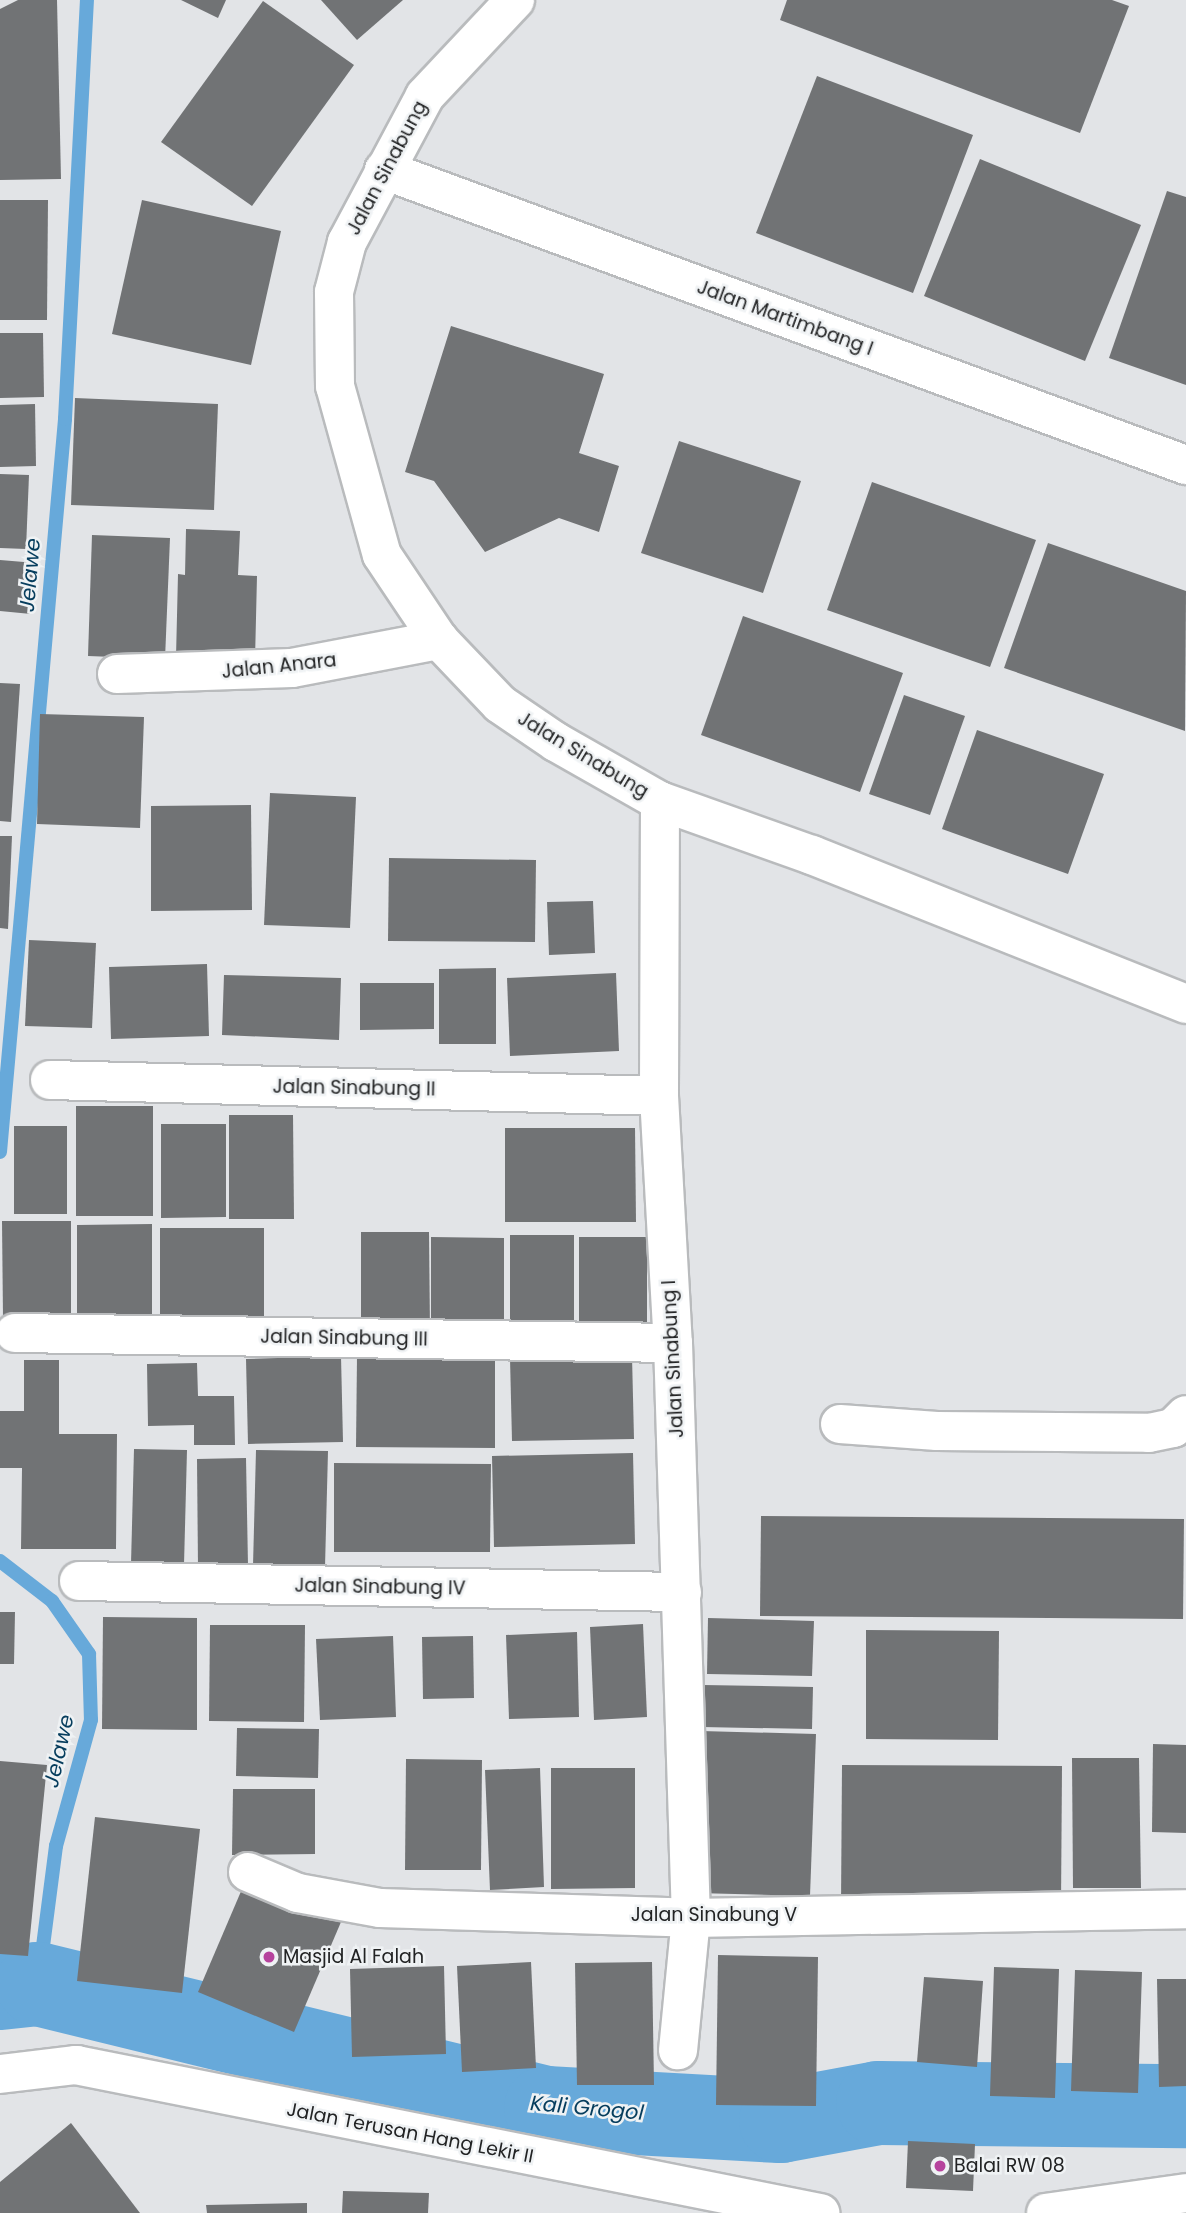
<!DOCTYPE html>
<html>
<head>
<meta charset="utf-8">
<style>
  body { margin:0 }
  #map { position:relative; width:1186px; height:2213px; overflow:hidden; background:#e2e4e7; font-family:Poppins,sans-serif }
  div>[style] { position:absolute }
  .stream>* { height:14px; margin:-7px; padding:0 7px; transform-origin:7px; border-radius:7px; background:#67a9da }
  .river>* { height:84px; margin:-42px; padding:0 42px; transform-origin:42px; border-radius:42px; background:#67a9da }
  .building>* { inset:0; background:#717375 }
  .roads { filter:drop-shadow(2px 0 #b9bbbd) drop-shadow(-2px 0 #b9bbbd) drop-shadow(0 2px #b9bbbd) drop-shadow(0 -2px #b9bbbd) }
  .minor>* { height:38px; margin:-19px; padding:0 19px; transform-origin:19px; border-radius:19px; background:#fff }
  .dots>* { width:19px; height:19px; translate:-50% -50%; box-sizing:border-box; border:4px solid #eff2f4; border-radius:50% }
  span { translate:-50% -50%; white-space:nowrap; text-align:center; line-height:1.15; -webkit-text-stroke:5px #eff2f4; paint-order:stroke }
  .street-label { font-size:19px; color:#222324 }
  .poi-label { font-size:19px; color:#222324 }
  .left { translate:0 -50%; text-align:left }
  .water-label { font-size:21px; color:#063d5d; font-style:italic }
</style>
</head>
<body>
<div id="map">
  <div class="stream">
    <i style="left:0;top:1152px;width:736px;rotate:-84.93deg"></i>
    <i style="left:65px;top:419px;width:420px;rotate:-87deg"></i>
    <i style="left:0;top:1561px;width:66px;rotate:37.6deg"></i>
    <i style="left:52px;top:1601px;width:65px;rotate:55.1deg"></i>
    <i style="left:89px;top:1654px;width:66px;rotate:88.3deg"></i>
    <i style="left:91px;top:1720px;width:131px;rotate:105.5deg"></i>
    <i style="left:56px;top:1846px;width:139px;rotate:97.4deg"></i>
  </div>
  <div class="river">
    <i style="left:0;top:1988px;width:38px;rotate:-6deg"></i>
    <i style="left:38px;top:1984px;width:523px;rotate:13.72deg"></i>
    <i style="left:546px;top:2108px;width:235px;rotate:3.2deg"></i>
    <i style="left:781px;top:2121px;width:99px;rotate:-10.5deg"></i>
    <i style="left:878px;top:2103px;width:308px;rotate:0.6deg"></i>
  </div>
  <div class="building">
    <i style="clip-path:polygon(18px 0,57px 0,61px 179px,0 180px,0 9px)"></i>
    <i style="clip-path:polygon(181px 0,226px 0,218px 18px)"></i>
    <i style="clip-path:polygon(321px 0,403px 0,357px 40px)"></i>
    <i style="clip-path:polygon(787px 0,1112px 0,1129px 6px,1080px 133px,780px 20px)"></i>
    <i style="clip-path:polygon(263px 1px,354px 65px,252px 206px,161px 142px)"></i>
    <i style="clip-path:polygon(817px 76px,973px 135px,913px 293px,756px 233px)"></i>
    <i style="clip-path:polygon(980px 159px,1141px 225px,1085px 361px,924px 296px)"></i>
    <i style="clip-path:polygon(1167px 191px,1186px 197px,1186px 385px,1109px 358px)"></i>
    <i style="clip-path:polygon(0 200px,48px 200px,47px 320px,0 320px)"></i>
    <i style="clip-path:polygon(142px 200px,281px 231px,251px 365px,112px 334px)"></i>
    <i style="clip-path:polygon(451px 326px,604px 374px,579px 453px,619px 466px,599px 532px,559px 518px,485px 552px,434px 481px,405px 472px)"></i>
    <i style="clip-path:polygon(0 333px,43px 333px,44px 397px,0 398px)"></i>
    <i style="clip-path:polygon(75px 398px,218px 404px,214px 510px,71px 505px)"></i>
    <i style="clip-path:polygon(35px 404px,36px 466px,0 467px,0 405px)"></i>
    <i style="clip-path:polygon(679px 441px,801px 481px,763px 593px,641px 553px)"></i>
    <i style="clip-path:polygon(0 474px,29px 475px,26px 549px,0 548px)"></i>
    <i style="clip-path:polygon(872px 482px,1036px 540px,990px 667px,827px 610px)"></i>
    <i style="clip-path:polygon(186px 529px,240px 531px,238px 575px,257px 576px,255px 660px,176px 657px,178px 574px,185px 575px)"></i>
    <i style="clip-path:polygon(92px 535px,170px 538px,165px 659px,88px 656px)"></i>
    <i style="clip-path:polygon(1048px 543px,1186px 591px,1185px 731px,1004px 668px)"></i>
    <i style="clip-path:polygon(0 560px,36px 563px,31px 614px,0 611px)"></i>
    <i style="clip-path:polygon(743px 616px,903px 673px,860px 792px,701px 735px)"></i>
    <i style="clip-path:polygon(0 683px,20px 684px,11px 822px,0 821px)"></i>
    <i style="clip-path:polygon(904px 695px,965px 716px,930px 815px,869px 794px)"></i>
    <i style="clip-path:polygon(40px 714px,144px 717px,140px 828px,37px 824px)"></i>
    <i style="clip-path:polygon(977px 730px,1104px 774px,1068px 874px,942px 829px)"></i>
    <i style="clip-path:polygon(270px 793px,356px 797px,350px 928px,264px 925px)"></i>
    <i style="clip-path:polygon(251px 805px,252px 910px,151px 911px,151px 806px)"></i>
    <i style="clip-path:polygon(0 836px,12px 836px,8px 929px,0 928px)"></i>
    <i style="clip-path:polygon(389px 858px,536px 860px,535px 942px,388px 941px)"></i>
    <i style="clip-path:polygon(593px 901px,595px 953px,549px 955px,547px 902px)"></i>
    <i style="clip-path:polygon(29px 940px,96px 943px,92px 1028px,25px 1026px)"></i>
    <i style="clip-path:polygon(207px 964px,209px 1036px,111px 1039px,109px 967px)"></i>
    <i style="clip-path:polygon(496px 968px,496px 1044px,439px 1044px,439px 969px)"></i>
    <i style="clip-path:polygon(616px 973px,619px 1051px,510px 1056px,507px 978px)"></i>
    <i style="clip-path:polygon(224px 975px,341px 978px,339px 1040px,222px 1035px)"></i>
    <i style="clip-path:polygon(360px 983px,434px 983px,434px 1029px,360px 1030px)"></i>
    <i style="clip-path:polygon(76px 1106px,153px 1106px,153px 1216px,76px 1216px)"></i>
    <i style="clip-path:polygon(229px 1115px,293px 1115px,294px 1219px,229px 1219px)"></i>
    <i style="clip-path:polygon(161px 1124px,226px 1124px,226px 1217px,161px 1218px)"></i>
    <i style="clip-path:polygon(14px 1126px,67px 1126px,67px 1214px,14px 1214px)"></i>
    <i style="clip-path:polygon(505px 1128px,635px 1128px,636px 1222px,505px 1222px)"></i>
    <i style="clip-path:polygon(2px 1221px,71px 1221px,71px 1317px,3px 1317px)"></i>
    <i style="clip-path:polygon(152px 1224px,152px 1321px,77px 1322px,77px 1225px)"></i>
    <i style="clip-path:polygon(160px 1228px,264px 1228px,264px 1322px,160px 1322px)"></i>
    <i style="clip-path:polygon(361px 1232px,429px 1232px,430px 1333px,361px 1333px)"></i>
    <i style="clip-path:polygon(510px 1235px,574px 1235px,574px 1322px,510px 1322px)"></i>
    <i style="clip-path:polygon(431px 1237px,504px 1238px,504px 1333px,431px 1334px)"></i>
    <i style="clip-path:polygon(579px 1237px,647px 1237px,647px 1337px,579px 1337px)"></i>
    <i style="clip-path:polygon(341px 1356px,343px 1442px,248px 1444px,246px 1359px)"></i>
    <i style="clip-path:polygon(632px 1356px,634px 1439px,512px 1441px,510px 1358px)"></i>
    <i style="clip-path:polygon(357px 1357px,495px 1358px,495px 1448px,356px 1447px)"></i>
    <i style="clip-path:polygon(24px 1360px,59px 1360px,59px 1434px,117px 1434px,116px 1549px,21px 1549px,22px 1468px,0 1468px,0 1411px,24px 1411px)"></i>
    <i style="clip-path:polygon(197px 1363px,198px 1396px,234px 1396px,235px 1445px,194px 1445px,194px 1425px,148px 1426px,147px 1364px)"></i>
    <i style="clip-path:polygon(134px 1449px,187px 1450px,184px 1565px,131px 1564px)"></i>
    <i style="clip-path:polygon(256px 1450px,328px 1451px,325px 1567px,253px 1566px)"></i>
    <i style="clip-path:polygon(633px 1453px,635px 1544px,494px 1547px,492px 1456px)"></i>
    <i style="clip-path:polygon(246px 1458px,248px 1566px,198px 1567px,197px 1459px)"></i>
    <i style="clip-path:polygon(334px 1463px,491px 1464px,490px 1552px,334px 1552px)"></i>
    <i style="clip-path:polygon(761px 1516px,1184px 1519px,1183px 1619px,760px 1616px)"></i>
    <i style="clip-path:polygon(0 1612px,15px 1612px,14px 1664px,0 1664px)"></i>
    <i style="clip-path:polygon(103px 1617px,197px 1618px,197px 1730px,102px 1729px)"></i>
    <i style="clip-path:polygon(708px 1618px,814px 1621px,812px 1676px,707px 1674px)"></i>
    <i style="clip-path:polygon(643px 1624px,647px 1717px,594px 1720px,590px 1627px)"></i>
    <i style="clip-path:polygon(210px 1625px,305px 1625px,304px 1722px,209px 1721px)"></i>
    <i style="clip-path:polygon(866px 1630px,999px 1631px,998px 1740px,866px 1739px)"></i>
    <i style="clip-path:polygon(577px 1632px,579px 1717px,509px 1719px,506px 1635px)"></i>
    <i style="clip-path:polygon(393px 1636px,396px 1717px,320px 1720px,316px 1639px)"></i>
    <i style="clip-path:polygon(473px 1636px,474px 1698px,423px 1699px,422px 1637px)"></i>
    <i style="clip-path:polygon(703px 1685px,813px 1687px,812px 1729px,702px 1727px)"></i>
    <i style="clip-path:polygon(237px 1728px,319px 1729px,318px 1778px,236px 1776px)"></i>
    <i style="clip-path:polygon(701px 1731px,816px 1734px,810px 1896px,696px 1893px)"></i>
    <i style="clip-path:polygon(1153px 1744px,1186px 1745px,1186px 1833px,1152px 1832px)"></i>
    <i style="clip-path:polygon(1072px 1758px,1139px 1758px,1141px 1888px,1073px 1888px)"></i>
    <i style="clip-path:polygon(406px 1759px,482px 1760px,481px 1870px,405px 1870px)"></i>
    <i style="clip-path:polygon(0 1761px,47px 1765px,28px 1956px,0 1954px)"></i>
    <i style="clip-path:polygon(842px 1765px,1062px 1766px,1061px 1906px,841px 1905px)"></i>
    <i style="clip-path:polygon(540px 1768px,544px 1887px,490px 1890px,485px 1770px)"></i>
    <i style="clip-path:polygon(551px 1768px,635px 1768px,635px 1888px,551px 1889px)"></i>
    <i style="clip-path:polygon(233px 1789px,315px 1789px,315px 1854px,232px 1855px)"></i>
    <i style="clip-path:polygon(95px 1817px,200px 1829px,182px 1993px,77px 1981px)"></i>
    <i style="clip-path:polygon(245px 1882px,341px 1922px,294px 2032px,198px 1992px)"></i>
    <i style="clip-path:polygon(718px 1955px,818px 1957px,816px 2106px,716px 2105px)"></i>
    <i style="clip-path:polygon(531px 1962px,536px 2068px,462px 2072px,457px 1966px)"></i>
    <i style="clip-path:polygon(652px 1962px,654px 2085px,577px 2085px,575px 1963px)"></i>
    <i style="clip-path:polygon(444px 1966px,446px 2054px,352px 2057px,350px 1969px)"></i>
    <i style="clip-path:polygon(994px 1967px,1059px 1969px,1055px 2098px,990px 2096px)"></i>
    <i style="clip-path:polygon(1075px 1970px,1142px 1972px,1138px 2093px,1071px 2091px)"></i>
    <i style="clip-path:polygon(924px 1977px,983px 1981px,977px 2067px,917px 2062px)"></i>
    <i style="clip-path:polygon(1157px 1979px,1186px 1979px,1186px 2086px,1159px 2087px)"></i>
    <i style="clip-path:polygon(71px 2123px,140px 2213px,0 2213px,0 2182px)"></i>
    <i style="clip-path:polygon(908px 2141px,975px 2144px,973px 2191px,906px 2188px)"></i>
    <i style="clip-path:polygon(343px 2191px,429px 2193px,428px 2213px,342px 2213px)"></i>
    <i style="clip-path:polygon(307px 2203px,307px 2213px,207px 2213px,206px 2205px)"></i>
  </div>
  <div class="roads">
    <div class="minor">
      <i style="left:515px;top:0;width:132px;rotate:133.2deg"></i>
      <i style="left:425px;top:96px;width:166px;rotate:118.1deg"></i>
      <i style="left:347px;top:242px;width:52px;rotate:104.6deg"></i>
      <i style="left:334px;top:292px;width:94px;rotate:89.4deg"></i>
      <i style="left:335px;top:386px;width:175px;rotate:74.5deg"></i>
      <i style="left:382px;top:555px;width:102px;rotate:56.2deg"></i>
      <i style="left:439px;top:640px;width:88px;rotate:46.4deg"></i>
      <i style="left:500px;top:704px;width:68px;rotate:34.2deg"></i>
      <i style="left:556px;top:742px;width:120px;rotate:29.6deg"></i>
      <i style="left:660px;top:801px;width:161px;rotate:19.6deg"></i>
      <i style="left:812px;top:855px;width:403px;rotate:21.7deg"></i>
      <i style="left:384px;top:170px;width:855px;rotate:20.2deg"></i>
      <i style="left:117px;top:674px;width:175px;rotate:-2deg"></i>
      <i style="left:292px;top:668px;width:150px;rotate:-10.8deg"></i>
      <i style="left:660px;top:801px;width:295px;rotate:90.2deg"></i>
      <i style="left:659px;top:1096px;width:247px;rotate:86.8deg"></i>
      <i style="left:673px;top:1343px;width:575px;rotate:88.21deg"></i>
      <i style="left:691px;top:1918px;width:133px;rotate:95.6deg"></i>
      <i style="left:50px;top:1080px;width:609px;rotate:1.5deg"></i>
      <i style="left:15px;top:1333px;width:658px;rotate:0.87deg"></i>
      <i style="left:840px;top:1424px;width:97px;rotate:4.1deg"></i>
      <i style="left:937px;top:1431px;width:212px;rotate:0.5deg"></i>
      <i style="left:1149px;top:1433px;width:25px;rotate:-12deg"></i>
      <i style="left:1173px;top:1428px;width:18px;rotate:-45deg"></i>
      <i style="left:79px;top:1581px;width:603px;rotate:1.05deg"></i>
      <i style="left:248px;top:1872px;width:54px;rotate:22.8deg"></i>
      <i style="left:298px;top:1893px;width:83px;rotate:10.4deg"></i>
      <i style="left:380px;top:1908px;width:311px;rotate:1.8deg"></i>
      <i style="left:691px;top:1918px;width:495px;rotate:-1deg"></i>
      <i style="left:0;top:2074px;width:77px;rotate:-6.8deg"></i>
      <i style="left:76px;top:2065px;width:759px;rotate:11.25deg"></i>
      <i style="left:1046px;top:2213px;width:141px;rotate:-8.1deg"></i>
    </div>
  </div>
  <div class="dots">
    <i style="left:269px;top:1957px;background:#b6439d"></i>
    <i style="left:940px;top:2166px;background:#b6439d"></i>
  </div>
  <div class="street-label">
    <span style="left:387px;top:168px;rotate:-62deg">Jalan Sinabung</span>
    <span style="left:785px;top:318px;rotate:20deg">Jalan Martimbang I</span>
    <span style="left:279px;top:666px;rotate:-6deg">Jalan Anara</span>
    <span style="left:583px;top:755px;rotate:31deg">Jalan Sinabung</span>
    <span style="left:354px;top:1088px;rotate:1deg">Jalan Sinabung II</span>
    <span style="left:344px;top:1338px;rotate:1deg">Jalan Sinabung III</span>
    <span style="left:673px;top:1359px;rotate:-93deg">Jalan Sinabung I</span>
    <span style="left:380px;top:1587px;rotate:1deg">Jalan Sinabung IV</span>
    <span style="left:714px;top:1915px">Jalan Sinabung V</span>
    <span style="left:410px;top:2133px;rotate:11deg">Jalan Terusan Hang Lekir II</span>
  </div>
  <div class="poi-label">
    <span class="left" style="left:283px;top:1957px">Masjid Al Falah</span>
    <span class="left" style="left:954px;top:2166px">Balai RW 08</span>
  </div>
  <div class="water-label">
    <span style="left:30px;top:575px;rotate:-85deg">Jelawe</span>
    <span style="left:59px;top:1751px;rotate:-77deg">Jelawe</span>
    <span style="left:587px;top:2108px;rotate:5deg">Kali Grogol</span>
  </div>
</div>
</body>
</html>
